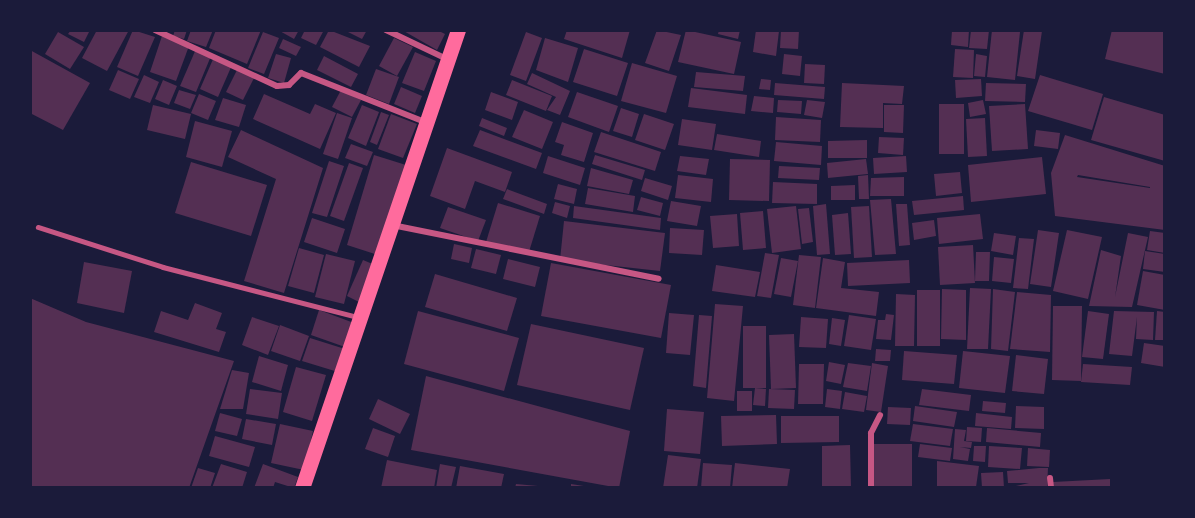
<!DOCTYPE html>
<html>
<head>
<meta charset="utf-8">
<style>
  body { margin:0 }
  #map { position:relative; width:1195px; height:518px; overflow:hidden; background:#1b1b3a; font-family:Manrope,sans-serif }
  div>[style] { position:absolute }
  .building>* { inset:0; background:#542f53 }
  .service>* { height:4.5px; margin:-2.25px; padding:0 2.25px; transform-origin:2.25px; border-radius:2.25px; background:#c65784 }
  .minor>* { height:6px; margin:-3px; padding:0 3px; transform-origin:3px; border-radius:3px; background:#c65784 }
  .primary>* { height:15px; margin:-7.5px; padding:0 7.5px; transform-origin:7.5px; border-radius:7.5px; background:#ff6b9d }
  span { translate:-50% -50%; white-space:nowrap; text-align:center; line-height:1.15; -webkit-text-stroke:4.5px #1b1b3a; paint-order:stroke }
  .frame { position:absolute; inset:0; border:32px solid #1b1b3a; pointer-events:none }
</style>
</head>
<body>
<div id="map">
  <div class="building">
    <i style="clip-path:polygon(71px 30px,90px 30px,84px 42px,68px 34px)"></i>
    <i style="clip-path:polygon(97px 30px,129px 30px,107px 71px,82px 58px)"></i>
    <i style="clip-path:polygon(133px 30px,155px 37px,138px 76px,117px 67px)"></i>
    <i style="clip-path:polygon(175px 30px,187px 30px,184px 39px,173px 36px)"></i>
    <i style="clip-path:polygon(191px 30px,213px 30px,206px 47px,187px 41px)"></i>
    <i style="clip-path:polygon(216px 30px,261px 30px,247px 64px,209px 48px)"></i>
    <i style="clip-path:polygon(278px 30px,299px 30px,294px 39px)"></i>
    <i style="clip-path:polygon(305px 30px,324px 30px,316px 45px,301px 38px)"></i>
    <i style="clip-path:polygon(329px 30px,370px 46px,359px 67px,320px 47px)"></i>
    <i style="clip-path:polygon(344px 30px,367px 30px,362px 39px)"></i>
    <i style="clip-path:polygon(402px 30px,437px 30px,445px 34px,437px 50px)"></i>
    <i style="clip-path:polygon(567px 30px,630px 30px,622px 58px,564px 39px)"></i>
    <i style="clip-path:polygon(657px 30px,681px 35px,669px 71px,645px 63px)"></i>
    <i style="clip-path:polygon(686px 30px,741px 42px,734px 74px,678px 62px)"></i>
    <i style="clip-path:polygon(719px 30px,740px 30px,738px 39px,718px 34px)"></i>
    <i style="clip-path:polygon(756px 30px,779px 31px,776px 56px,753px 52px)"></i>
    <i style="clip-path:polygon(781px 30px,799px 30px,798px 49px,780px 48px)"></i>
    <i style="clip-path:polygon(952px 30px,969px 30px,968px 47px,951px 45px)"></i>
    <i style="clip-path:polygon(971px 30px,989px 30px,987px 49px,969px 48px)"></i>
    <i style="clip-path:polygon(992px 30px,1020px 32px,1015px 80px,987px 77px)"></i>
    <i style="clip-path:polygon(1024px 30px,1042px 31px,1035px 79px,1017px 76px)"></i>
    <i style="clip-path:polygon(1112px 30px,1165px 30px,1165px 74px,1105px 59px)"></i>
    <i style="clip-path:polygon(58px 32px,84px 47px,70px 69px,45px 54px)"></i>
    <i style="clip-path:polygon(263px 32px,279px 38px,264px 74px,248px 68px)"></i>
    <i style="clip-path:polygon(526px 32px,542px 38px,526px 81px,510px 75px)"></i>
    <i style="clip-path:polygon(162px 36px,189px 46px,176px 81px,150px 72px)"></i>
    <i style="clip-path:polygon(394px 38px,413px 47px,397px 76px,379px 66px)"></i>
    <i style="clip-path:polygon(545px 38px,578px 48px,568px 82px,536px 70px)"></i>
    <i style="clip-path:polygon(283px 39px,301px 47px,296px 56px,279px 48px)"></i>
    <i style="clip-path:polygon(196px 49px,211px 56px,196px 92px,180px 86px)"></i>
    <i style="clip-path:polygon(584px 49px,628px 63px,617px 96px,573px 82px)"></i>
    <i style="clip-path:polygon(955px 49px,974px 50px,973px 78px,953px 77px)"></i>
    <i style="clip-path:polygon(30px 50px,90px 83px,63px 130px,30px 113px)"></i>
    <i style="clip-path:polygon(415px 52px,436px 61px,424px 91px,402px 83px)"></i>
    <i style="clip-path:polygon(276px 54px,291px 58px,284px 83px,268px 78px)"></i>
    <i style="clip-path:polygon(784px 54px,802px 56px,800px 76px,782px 74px)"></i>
    <i style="clip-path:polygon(976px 54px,987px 56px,985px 77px,974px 76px)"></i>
    <i style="clip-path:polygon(324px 56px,358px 74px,351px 87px,317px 70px)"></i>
    <i style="clip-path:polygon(214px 57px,232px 65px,218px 97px,200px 89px)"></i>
    <i style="clip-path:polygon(632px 63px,677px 76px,666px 113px,621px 101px)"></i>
    <i style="clip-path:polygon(805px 64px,825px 65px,824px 84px,804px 83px)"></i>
    <i style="clip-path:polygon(238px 68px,255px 76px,243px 100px,226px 92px)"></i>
    <i style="clip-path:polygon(376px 69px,399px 77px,389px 104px,366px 95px)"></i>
    <i style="clip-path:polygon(118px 70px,139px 79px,130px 99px,109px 90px)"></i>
    <i style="clip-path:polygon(696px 72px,745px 76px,743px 91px,694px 87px)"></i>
    <i style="clip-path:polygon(532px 73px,570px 91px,560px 115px,547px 110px,556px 97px,527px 84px)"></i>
    <i style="clip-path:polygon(144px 75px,159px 82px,150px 103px,134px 97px)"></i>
    <i style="clip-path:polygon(1040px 75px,1103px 94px,1092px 130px,1028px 111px)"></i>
    <i style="clip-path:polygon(761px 79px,771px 80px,770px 90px,759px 89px)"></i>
    <i style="clip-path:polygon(981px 79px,982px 96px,956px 98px,955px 80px)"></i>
    <i style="clip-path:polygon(163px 80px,177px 86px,169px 105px,155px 99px)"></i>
    <i style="clip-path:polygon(512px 80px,552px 96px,546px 111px,506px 95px)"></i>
    <i style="clip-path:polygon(775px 83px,825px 87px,824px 99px,774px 95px)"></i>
    <i style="clip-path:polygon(842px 83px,904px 86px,902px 104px,883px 103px,883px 128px,840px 127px)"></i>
    <i style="clip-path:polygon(986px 83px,1026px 84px,1025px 102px,985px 101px)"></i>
    <i style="clip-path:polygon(401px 87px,422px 96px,415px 113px,394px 104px)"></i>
    <i style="clip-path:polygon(691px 88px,747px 95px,745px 114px,688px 107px)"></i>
    <i style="clip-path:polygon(179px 90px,196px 95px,190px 109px,174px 103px)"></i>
    <i style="clip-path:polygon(341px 90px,361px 100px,352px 117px,332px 107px)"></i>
    <i style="clip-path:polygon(491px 92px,518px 102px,512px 120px,485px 110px)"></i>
    <i style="clip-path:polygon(577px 92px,618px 106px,609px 132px,568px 117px)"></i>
    <i style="clip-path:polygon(199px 94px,216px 101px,208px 120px,191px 113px)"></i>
    <i style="clip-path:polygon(264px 94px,310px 114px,315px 104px,336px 113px,320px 149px,253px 119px)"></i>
    <i style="clip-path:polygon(754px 96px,774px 98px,773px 113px,751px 111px)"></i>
    <i style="clip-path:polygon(1104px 97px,1165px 115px,1165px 161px,1091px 140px)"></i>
    <i style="clip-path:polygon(223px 98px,246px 105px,239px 127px,215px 120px)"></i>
    <i style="clip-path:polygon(778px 100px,802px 101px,801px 114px,777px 112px)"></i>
    <i style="clip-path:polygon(807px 100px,825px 102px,822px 118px,804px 115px)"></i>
    <i style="clip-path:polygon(983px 100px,986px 114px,970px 117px,968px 103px)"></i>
    <i style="clip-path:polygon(939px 104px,964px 104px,964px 154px,939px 154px)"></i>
    <i style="clip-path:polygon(1025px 104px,1028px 149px,992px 151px,989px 106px)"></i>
    <i style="clip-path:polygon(153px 105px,191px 114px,185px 139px,147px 130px)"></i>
    <i style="clip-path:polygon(362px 105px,379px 112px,366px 146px,348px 138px)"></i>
    <i style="clip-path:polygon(884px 105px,904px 105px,903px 133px,884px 132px)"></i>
    <i style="clip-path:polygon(621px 108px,639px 114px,632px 137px,613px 131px)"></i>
    <i style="clip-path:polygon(524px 110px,553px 122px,542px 149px,512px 137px)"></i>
    <i style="clip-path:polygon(381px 112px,389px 115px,377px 145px,370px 142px)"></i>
    <i style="clip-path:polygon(337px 113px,352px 118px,338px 159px,323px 154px)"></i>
    <i style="clip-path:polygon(391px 114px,417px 124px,403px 158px,378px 149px)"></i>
    <i style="clip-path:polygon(644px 114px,674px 124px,665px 150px,635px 140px)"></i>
    <i style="clip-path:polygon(776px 117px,821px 120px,820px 142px,775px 140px)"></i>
    <i style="clip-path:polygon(482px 118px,507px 128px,504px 136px,479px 126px)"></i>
    <i style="clip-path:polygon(985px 118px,987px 156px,968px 157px,966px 119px)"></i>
    <i style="clip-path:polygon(682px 119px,716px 124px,712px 150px,678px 145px)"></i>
    <i style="clip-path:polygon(195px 121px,232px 131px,222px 167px,186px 157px)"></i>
    <i style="clip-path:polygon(562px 122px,593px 133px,584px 162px,561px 155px,564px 145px,555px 142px)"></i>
    <i style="clip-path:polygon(241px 130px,323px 168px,284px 293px,244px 281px,276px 179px,228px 157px)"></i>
    <i style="clip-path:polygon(480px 130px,542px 153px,536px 169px,473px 146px)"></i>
    <i style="clip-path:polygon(1036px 130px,1060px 133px,1058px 149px,1034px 146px)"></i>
    <i style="clip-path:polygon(601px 132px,661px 152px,655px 171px,594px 152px)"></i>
    <i style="clip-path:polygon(717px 134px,761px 141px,759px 157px,714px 150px)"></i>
    <i style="clip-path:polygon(evenodd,1065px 135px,1165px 166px,1165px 230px,1055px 216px,1051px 173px,1065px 135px,1078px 175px,1150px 187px,1150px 188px,1077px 177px,1078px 175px)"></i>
    <i style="clip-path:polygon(879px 137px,904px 138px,903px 155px,878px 153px)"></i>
    <i style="clip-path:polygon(867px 140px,867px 158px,828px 158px,828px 141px)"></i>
    <i style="clip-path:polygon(776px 142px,822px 146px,821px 165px,774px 161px)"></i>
    <i style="clip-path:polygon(351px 144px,373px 152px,367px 166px,345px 158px)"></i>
    <i style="clip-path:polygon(447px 148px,512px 172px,505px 192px,475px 181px,465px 209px,430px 196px)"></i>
    <i style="clip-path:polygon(374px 155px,406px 165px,378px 255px,347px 245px)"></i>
    <i style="clip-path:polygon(595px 155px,645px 170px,642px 180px,592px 164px)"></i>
    <i style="clip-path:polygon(548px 156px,585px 168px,580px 185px,543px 173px)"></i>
    <i style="clip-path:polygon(680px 156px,709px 159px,706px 175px,677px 171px)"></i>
    <i style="clip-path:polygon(906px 156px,907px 172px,874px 174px,873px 158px)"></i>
    <i style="clip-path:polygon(1042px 157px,1046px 194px,971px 202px,968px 165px)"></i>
    <i style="clip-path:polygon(730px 159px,770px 160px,769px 201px,729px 200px)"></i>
    <i style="clip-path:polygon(866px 159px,868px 174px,828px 178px,827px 163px)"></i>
    <i style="clip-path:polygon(329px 161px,344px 166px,327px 217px,312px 213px)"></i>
    <i style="clip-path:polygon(191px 162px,267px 185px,251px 236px,175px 213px)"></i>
    <i style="clip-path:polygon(349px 163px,363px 168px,344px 221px,330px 216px)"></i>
    <i style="clip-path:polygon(779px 166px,820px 168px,819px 180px,778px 178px)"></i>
    <i style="clip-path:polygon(591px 168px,633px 180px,629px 194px,587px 186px)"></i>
    <i style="clip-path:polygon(960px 172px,962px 193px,936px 196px,934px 174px)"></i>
    <i style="clip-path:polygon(678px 175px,713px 179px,711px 202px,675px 198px)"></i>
    <i style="clip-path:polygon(868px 175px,869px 199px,859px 199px,858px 176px)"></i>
    <i style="clip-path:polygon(904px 177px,904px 196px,870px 196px,871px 178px)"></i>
    <i style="clip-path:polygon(645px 178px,672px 186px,668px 200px,641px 191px)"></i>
    <i style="clip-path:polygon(773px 182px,817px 184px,817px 204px,772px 203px)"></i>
    <i style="clip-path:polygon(558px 184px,577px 189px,574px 204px,554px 199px)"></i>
    <i style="clip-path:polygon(855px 185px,855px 200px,831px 200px,831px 186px)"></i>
    <i style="clip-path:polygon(588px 188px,635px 196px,633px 212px,585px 204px)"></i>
    <i style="clip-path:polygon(507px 189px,547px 204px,544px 214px,503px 199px)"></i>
    <i style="clip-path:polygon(963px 196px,964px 210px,914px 215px,912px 201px)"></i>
    <i style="clip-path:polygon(641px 197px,663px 203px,660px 216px,637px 210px)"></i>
    <i style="clip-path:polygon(891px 199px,896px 254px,875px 255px,870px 200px)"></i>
    <i style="clip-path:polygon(671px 201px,701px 206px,697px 226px,667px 221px)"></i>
    <i style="clip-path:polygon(555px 202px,570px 206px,567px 218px,552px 213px)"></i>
    <i style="clip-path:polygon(498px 203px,540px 216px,528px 255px,486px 242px)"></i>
    <i style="clip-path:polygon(826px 204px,830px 254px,817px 255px,813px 206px)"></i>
    <i style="clip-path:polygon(896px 204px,907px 204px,910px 245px,899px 246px)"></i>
    <i style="clip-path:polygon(574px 206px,661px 218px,660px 230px,573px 218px)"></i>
    <i style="clip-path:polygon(796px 206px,801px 249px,772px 253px,767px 209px)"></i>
    <i style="clip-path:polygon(869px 206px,872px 257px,854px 258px,851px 207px)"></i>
    <i style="clip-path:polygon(448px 207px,486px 220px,478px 241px,440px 228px)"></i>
    <i style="clip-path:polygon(809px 208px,813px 242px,802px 244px,798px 209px)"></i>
    <i style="clip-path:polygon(763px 211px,766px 248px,743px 250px,740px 213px)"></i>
    <i style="clip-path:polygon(848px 213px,851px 254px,835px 255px,832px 215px)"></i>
    <i style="clip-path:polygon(737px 214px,739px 246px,713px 248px,710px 216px)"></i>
    <i style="clip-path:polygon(980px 214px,983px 239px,939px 244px,937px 218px)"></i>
    <i style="clip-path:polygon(312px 218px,345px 229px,337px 253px,304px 242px)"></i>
    <i style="clip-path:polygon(934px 220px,936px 236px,914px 240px,912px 223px)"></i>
    <i style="clip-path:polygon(564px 221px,665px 233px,660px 271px,560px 260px)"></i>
    <i style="clip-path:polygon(670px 228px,704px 230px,702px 255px,669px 253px)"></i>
    <i style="clip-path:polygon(1038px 230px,1059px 233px,1051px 287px,1030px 284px)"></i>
    <i style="clip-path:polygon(1067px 230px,1102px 237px,1088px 299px,1053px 291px)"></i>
    <i style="clip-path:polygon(1150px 231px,1165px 233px,1165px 253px,1147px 250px)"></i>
    <i style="clip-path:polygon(994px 233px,1016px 236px,1013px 255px,991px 251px)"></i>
    <i style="clip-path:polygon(1128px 233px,1148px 237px,1132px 307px,1089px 306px,1101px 250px,1121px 256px,1115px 297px)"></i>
    <i style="clip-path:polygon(1019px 238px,1034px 239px,1028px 289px,1013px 288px)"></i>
    <i style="clip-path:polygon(454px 244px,472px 248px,469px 263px,451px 259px)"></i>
    <i style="clip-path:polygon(973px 245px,975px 283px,940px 285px,938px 247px)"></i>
    <i style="clip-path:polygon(299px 248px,324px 255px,314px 293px,288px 286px)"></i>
    <i style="clip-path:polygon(476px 249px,501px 255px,496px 274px,471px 268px)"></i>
    <i style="clip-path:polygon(1145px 251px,1165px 254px,1165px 272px,1143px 269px)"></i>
    <i style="clip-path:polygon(976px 252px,990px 252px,989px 281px,975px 281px)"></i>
    <i style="clip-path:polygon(765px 253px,779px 255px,771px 298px,757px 296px)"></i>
    <i style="clip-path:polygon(326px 254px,355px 261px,344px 304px,315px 297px)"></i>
    <i style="clip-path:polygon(799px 255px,821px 257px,815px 308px,793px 305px)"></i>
    <i style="clip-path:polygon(994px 257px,1014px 259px,1011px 283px,992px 281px)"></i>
    <i style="clip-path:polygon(781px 258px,798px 261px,791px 297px,774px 294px)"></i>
    <i style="clip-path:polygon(823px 258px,845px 262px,841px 288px,879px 292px,876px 316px,816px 308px)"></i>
    <i style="clip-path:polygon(508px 259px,540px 267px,535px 287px,503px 279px)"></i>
    <i style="clip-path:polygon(363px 260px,375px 265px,359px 302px,347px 296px)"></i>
    <i style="clip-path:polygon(909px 260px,910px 283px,848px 286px,847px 263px)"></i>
    <i style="clip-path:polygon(84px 262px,132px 271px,124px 313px,77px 303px)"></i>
    <i style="clip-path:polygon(551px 263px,671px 285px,661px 338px,541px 316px)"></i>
    <i style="clip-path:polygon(716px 265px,760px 272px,755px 297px,712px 291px)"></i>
    <i style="clip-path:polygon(1143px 271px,1165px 275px,1165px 310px,1137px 305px)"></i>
    <i style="clip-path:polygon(435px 274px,517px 298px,507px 331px,425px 307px)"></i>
    <i style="clip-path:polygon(970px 288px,991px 289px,988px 349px,967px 349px)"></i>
    <i style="clip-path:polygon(942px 289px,966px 290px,966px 340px,941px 339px)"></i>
    <i style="clip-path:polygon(993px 289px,1015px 292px,1008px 351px,991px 349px)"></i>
    <i style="clip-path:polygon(917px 290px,940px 290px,940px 346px,917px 346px)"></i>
    <i style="clip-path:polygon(1017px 292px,1051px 295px,1050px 352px,1010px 349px)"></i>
    <i style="clip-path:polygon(896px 294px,915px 295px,914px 346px,895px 346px)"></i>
    <i style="clip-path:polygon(30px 298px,86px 322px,234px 361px,189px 488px,30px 488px)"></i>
    <i style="clip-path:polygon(195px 303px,222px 313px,216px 329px,226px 332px,219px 352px,154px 332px,161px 311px,188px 320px)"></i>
    <i style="clip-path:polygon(715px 304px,743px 306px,734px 401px,707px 398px)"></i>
    <i style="clip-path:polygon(1053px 306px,1082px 306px,1081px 381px,1052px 380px)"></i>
    <i style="clip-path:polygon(319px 310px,354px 323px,345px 347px,311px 335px)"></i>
    <i style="clip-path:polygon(418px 311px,519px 338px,504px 391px,404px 364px)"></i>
    <i style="clip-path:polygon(1088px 311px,1109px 314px,1103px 359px,1082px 357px)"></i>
    <i style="clip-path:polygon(1114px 311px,1154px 312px,1153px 340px,1136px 339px,1137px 317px,1132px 356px,1109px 354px)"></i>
    <i style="clip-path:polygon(1157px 311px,1165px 312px,1165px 340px,1155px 340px)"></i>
    <i style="clip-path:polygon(669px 313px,694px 315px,690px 355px,666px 353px)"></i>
    <i style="clip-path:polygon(886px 314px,894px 315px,891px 340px,876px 339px,878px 320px,885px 320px)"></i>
    <i style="clip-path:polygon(699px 315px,712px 316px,706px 388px,693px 386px)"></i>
    <i style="clip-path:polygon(849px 315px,876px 319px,871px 350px,844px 346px)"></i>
    <i style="clip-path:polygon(252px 317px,279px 326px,268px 355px,242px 345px)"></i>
    <i style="clip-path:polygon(801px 317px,828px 319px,826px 348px,799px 347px)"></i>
    <i style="clip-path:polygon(832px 318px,845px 320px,841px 346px,829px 344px)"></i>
    <i style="clip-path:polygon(531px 324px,644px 348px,630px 410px,517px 385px)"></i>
    <i style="clip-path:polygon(280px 325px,309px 336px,300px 361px,271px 351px)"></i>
    <i style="clip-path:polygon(743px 326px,766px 326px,766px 388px,743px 388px)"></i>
    <i style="clip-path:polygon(794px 334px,796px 388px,771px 389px,769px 335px)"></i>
    <i style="clip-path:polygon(310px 338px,345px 349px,338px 372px,302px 361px)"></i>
    <i style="clip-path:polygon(1144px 343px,1165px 346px,1165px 367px,1141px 363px)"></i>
    <i style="clip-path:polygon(876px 349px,891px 350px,890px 361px,875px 361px)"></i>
    <i style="clip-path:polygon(904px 351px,957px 355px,954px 384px,902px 380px)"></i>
    <i style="clip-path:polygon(963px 351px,1010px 356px,1005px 393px,959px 388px)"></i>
    <i style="clip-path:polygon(1016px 355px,1048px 359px,1044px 394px,1012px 391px)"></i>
    <i style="clip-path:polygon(259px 356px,288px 365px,281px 391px,252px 382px)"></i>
    <i style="clip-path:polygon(829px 362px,845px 365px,841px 384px,826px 381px)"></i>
    <i style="clip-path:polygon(848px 363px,871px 366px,867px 391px,843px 387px)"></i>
    <i style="clip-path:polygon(872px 363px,888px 366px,881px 412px,866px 410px)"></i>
    <i style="clip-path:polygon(799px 364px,824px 364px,823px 404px,798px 404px)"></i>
    <i style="clip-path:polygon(1083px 364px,1132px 367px,1130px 385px,1081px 382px)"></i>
    <i style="clip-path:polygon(296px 367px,326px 375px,312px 421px,283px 412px)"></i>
    <i style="clip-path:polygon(232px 370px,249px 373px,243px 409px,220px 409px)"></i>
    <i style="clip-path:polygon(426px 376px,630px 431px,619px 488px,411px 450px)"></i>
    <i style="clip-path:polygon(755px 388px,766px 389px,765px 406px,753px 405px)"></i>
    <i style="clip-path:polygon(250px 389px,282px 393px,278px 419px,246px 414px)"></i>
    <i style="clip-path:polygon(769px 389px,795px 390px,794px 409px,768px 408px)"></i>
    <i style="clip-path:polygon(827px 389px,842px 391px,840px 409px,825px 407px)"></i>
    <i style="clip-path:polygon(922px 389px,971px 395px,969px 411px,919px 405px)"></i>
    <i style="clip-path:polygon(737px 391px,752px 391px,752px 411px,737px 411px)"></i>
    <i style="clip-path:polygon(845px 392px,867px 396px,864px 412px,842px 409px)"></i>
    <i style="clip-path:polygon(378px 399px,410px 414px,400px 434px,369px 419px)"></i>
    <i style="clip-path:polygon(983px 401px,1006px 403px,1005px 413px,982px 411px)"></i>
    <i style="clip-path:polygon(915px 406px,957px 412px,954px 427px,913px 421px)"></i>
    <i style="clip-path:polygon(1016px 406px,1044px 407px,1044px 429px,1015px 428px)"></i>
    <i style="clip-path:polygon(888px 407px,911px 408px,910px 425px,887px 424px)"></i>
    <i style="clip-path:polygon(667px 409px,704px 412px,700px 454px,664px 451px)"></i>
    <i style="clip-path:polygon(220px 413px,242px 419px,237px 436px,215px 431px)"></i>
    <i style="clip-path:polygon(976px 413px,1012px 417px,1011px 429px,975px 426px)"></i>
    <i style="clip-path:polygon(776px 415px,777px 444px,722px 446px,721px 416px)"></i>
    <i style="clip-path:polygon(781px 416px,839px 416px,839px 442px,781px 443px)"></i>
    <i style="clip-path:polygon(246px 419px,276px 424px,272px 445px,242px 439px)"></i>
    <i style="clip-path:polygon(280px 424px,313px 431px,304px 470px,271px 463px)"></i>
    <i style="clip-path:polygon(913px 424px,953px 429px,950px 446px,910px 441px)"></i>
    <i style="clip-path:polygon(967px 427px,982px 428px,981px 442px,966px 441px)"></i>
    <i style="clip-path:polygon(373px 428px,395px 436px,388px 457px,365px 449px)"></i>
    <i style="clip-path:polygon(987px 428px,1041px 433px,1040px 447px,986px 442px)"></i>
    <i style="clip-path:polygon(955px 429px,966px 430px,964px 441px,972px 442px,971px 448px,960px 447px,970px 449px,968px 461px,953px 459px)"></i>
    <i style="clip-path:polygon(215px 436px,255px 447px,249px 467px,209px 456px)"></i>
    <i style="clip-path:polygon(874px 444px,912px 444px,912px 488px,874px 488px)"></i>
    <i style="clip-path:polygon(920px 444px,952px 448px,950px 461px,918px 457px)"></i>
    <i style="clip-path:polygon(850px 445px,851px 488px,822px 488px,822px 446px)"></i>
    <i style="clip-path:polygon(974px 446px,986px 446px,985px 462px,973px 461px)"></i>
    <i style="clip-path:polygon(989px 446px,1022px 448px,1020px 469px,988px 467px)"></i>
    <i style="clip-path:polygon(1028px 448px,1050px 450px,1049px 467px,1027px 466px)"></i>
    <i style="clip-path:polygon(668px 455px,701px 459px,697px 488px,663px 488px)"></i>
    <i style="clip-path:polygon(387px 460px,437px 470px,434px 488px,381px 488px)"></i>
    <i style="clip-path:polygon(937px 461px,979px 466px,976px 487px,937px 488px)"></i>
    <i style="clip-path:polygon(703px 463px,732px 465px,730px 488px,701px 488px)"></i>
    <i style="clip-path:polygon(735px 463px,790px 469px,787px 488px,732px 488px)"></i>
    <i style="clip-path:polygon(221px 464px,247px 472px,242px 488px,212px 488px)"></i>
    <i style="clip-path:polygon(263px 464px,298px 477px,294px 488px,275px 482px,273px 488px,254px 488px)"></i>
    <i style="clip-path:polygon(440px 464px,456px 467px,451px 488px,436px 488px)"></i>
    <i style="clip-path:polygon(460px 466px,504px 474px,501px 488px,456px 488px)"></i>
    <i style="clip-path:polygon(198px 468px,215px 473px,210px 488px,191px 488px)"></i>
    <i style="clip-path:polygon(1039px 468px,1048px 468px,1047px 488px,1007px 488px,1029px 483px,1008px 483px,1007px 471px)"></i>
    <i style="clip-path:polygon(1003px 472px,1004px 488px,982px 488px,981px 473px)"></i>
    <i style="clip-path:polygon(1110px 479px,1110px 488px,1053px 488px,1053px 482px)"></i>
    <i style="clip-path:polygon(516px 484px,538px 486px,538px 488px,515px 488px)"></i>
    <i style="clip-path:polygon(571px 484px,590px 487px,590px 488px,571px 488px)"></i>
    <i style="clip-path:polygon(915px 486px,936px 486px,936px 488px,915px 488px)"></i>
  </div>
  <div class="service">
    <i style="left:38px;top:227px;width:131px;rotate:17.7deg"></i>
    <i style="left:163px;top:267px;width:201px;rotate:14.4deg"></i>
  </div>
  <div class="minor">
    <i style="left:155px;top:30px;width:134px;rotate:24.7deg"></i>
    <i style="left:277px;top:86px;width:12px;rotate:-5deg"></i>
    <i style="left:289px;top:85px;width:17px;rotate:-45deg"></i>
    <i style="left:301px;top:73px;width:136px;rotate:21.6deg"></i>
    <i style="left:386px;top:30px;width:70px;rotate:25.5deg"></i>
    <i style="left:392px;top:225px;width:272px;rotate:11.4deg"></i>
    <i style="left:1050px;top:478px;width:10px;rotate:84deg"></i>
    <i style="left:871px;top:488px;width:55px;rotate:-90deg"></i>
    <i style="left:871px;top:433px;width:20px;rotate:-63deg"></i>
  </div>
  <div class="primary">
    <i style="left:302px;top:488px;width:484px;rotate:-71.2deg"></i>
  </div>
  <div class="frame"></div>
</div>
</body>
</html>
